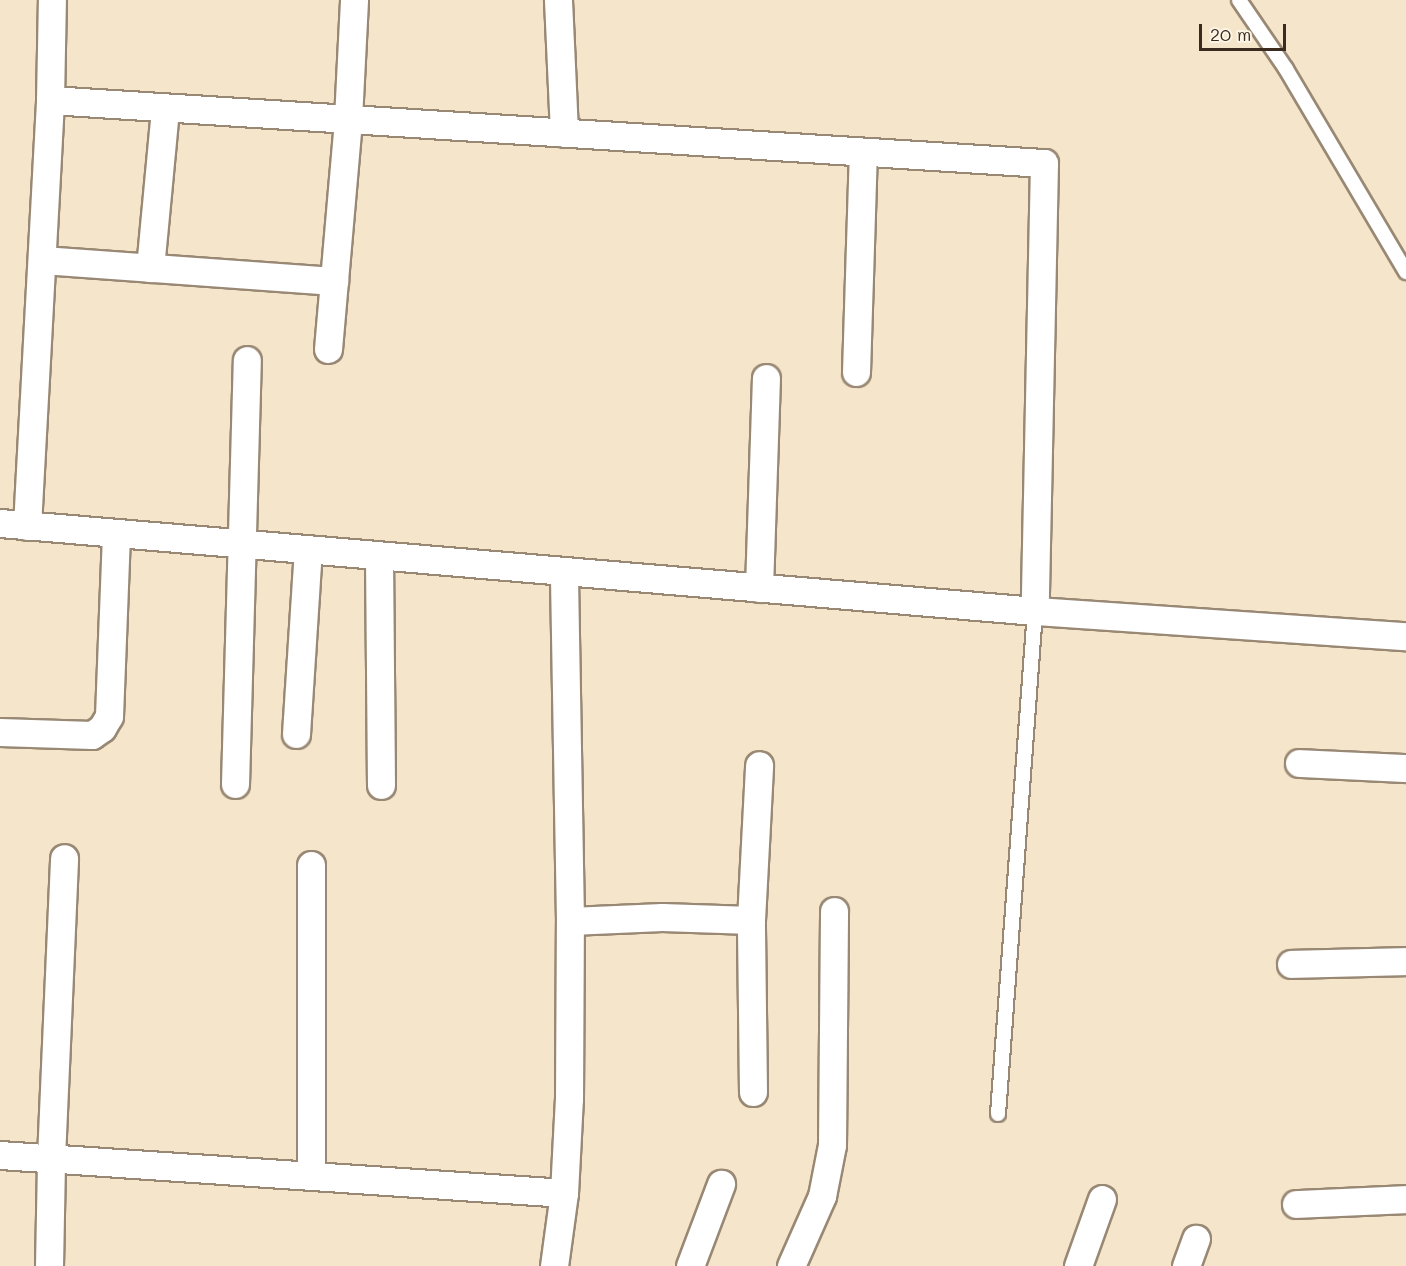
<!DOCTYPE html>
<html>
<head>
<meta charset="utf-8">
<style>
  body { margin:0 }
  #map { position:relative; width:1406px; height:1266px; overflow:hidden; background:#f5e5ca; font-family:Mali,sans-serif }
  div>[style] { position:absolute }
  .roads { filter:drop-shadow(2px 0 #988874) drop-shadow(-2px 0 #988874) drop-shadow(0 2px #988874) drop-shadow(0 -2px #988874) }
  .service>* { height:14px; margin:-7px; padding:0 7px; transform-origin:7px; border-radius:7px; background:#fff }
  .minor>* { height:27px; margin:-13.5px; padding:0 13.5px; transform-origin:13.5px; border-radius:13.5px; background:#fff }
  span { translate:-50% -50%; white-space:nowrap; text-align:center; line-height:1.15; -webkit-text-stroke:6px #fcf5e5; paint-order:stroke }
  .scale { position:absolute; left:1199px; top:24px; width:87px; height:27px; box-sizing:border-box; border:3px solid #3b2a1e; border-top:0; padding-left:8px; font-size:18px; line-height:21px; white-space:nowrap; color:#3b2a1e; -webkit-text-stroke:4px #fcf5e5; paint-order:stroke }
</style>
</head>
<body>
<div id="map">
  <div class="roads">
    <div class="service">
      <i style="left:1239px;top:0;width:83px;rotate:55.7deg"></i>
      <i style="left:1286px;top:69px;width:236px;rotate:59.4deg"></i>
      <i style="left:998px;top:1114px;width:504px;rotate:-85.79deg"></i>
    </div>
    <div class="minor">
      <i style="left:558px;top:0;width:133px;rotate:87.4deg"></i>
      <i style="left:50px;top:100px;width:996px;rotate:3.63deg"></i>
      <i style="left:1044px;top:163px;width:448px;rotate:91.2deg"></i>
      <i style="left:42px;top:260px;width:293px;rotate:4.1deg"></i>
      <i style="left:150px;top:268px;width:161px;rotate:-84.6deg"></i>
      <i style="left:328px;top:349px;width:231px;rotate:-85deg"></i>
      <i style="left:348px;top:119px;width:119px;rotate:-87.1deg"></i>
      <i style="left:856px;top:372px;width:220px;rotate:-88.2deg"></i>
      <i style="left:0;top:523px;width:1039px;rotate:4.86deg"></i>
      <i style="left:1035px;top:611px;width:372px;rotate:3.9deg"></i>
      <i style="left:27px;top:526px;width:427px;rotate:-86.9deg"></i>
      <i style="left:50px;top:100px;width:100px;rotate:-88.9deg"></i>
      <i style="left:379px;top:556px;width:229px;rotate:89.5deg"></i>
      <i style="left:759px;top:588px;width:210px;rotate:-88.1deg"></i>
      <i style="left:0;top:732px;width:92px;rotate:1.9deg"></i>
      <i style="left:92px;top:735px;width:12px;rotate:-35deg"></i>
      <i style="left:102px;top:728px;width:14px;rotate:-60deg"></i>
      <i style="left:109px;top:716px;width:183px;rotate:-87.8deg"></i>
      <i style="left:296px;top:734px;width:185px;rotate:-86.3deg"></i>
      <i style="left:1299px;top:763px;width:107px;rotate:2.7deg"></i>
      <i style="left:235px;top:784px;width:424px;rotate:-88.4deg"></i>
      <i style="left:311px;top:865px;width:311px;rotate:90deg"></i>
      <i style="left:570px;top:921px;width:92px;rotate:-2.5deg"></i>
      <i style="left:662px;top:917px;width:89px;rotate:1.9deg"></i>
      <i style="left:1291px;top:964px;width:115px;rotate:-1.5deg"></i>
      <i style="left:753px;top:1092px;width:172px;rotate:-90.7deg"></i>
      <i style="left:751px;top:920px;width:155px;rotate:-87deg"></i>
      <i style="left:0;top:1155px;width:565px;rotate:3.85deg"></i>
      <i style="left:1296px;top:1204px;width:110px;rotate:-2.6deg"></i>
      <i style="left:49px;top:1266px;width:108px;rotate:-88.9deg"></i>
      <i style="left:51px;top:1158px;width:300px;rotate:-87.5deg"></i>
      <i style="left:554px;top:1266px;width:74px;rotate:-82.2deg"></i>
      <i style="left:564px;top:1193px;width:94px;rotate:-87deg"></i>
      <i style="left:569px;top:1099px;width:178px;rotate:-89.7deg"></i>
      <i style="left:570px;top:921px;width:350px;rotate:-91deg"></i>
      <i style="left:690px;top:1266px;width:88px;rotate:-69.3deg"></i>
      <i style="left:791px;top:1266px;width:77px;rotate:-66.1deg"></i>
      <i style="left:822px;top:1196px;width:52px;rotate:-78.9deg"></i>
      <i style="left:832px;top:1145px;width:234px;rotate:-89.5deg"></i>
      <i style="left:1078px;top:1266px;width:71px;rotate:-70.3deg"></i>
      <i style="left:1186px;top:1266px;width:29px;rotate:-70deg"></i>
    </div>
  </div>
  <div class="scale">20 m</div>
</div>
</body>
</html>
